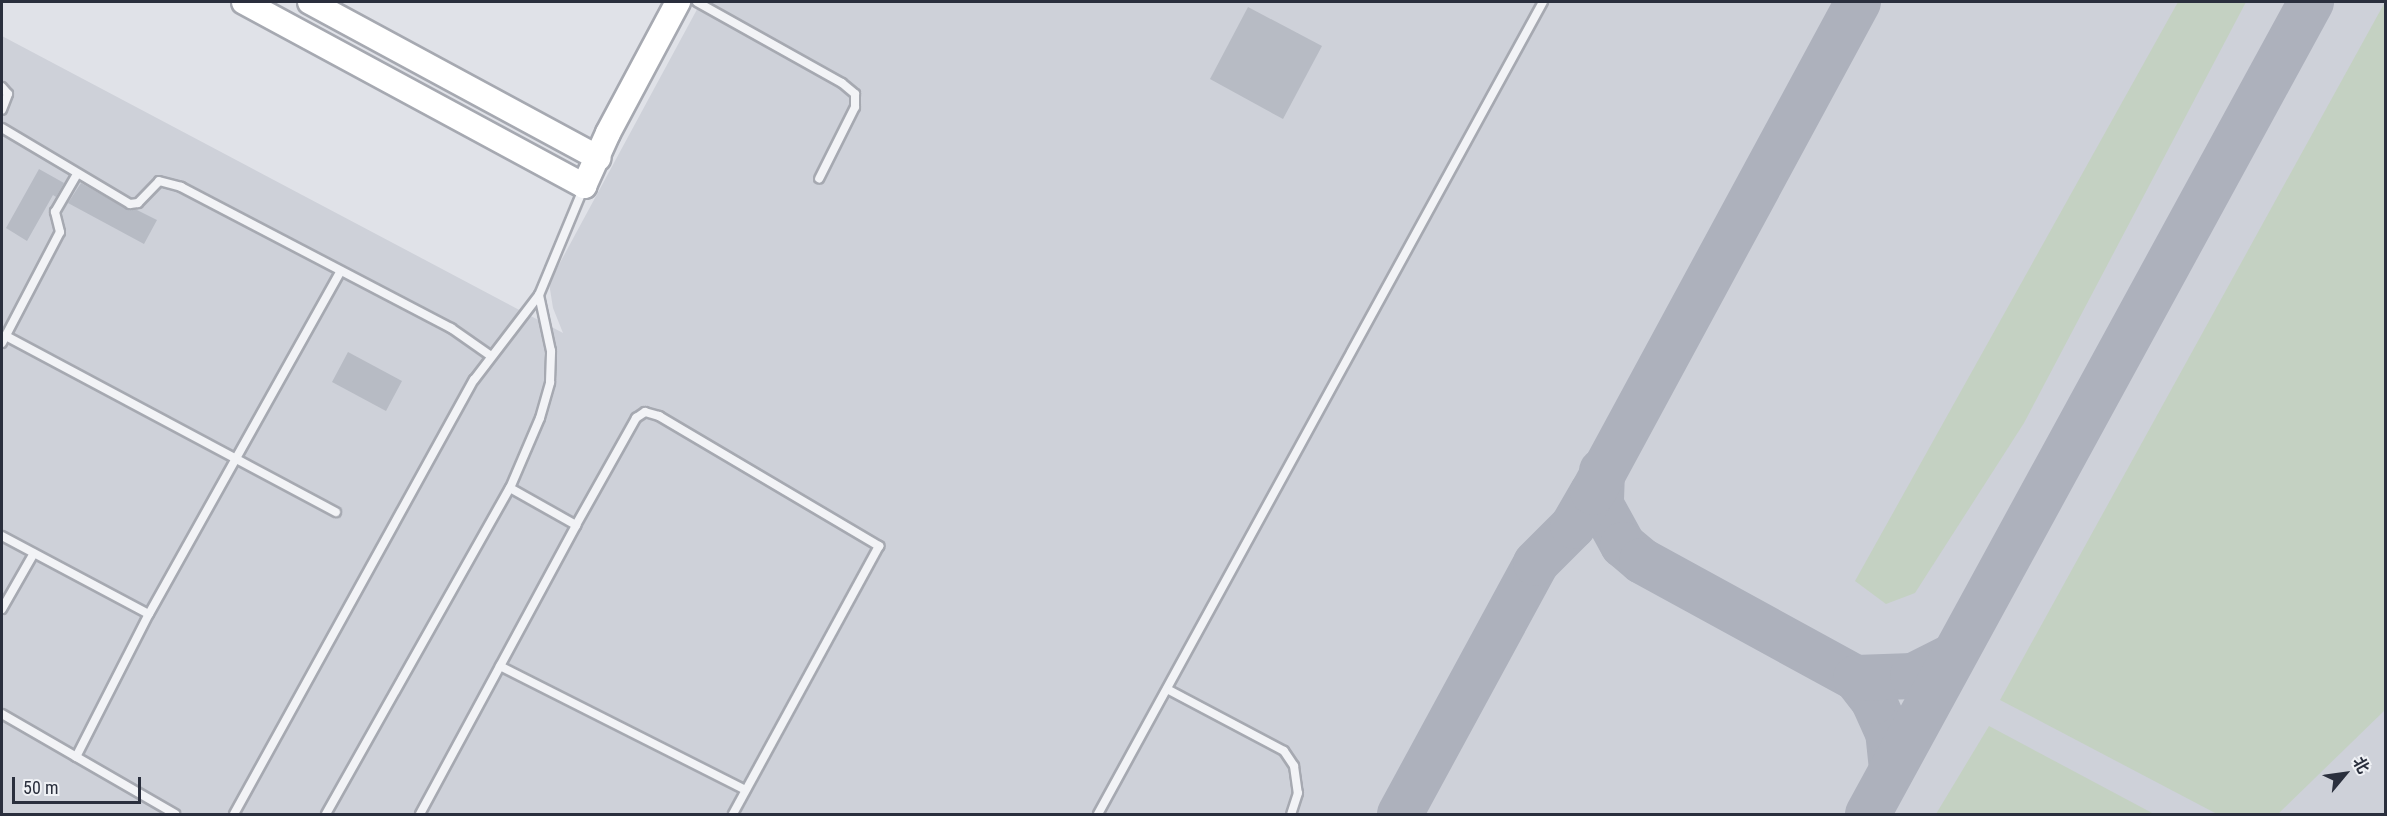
<!DOCTYPE html>
<html>
<head>
<meta charset="utf-8">
<style>
  body { margin:0 }
  #map { position:relative; width:2387px; height:816px; overflow:hidden; background:#e0e2e8; font-family:"Roboto Condensed","Noto Sans SC",sans-serif }
  div>[style] { position:absolute }
  .built>* { inset:0; background:#ced1d9 }
  .green>* { inset:0; background:#c4d1c2 }
  .taxiway>* { height:46px; margin:-23px; padding:0 23px; transform-origin:23px; border-radius:23px; background:#adb1bc }
  .building>* { inset:0; background:#b7bbc4 }
  .roads { filter:drop-shadow(2px 0 #a6a9b1) drop-shadow(-2px 0 #a6a9b1) drop-shadow(0 2px #a6a9b1) drop-shadow(0 -2px #a6a9b1) }
  .service>* { height:8px; margin:-4px; padding:0 4px; transform-origin:4px; border-radius:4px; background:#f2f3f6 }
  .secondary>* { height:24px; margin:-12px; padding:0 12px; transform-origin:12px; border-radius:12px; background:#fff }
  span { translate:-50% -50%; white-space:nowrap; text-align:center; line-height:1.15; -webkit-text-stroke:4.5px #eff1f5; paint-order:stroke }
  .frame { position:absolute; inset:0; border:3px solid #2a2f3d; pointer-events:none }
  .north { position:absolute; left:2315px; top:744px; width:60px; height:60px; -webkit-text-stroke:4px #eff1f5; paint-order:stroke; rotate:61deg; font-size:16px; font-weight:700; line-height:24px; text-align:center; color:#2a2f3d }
  .north::after { content:''; display:block; margin:auto; width:21px; height:27px; background:#2a2f3d; clip-path:polygon(50% 0,100% 100%,50% 72%,0 100%) }
  .scale { position:absolute; left:12px; top:777px; width:129px; height:27px; box-sizing:border-box; border:3px solid #2a2f3d; border-top:0; padding-left:8px; font-size:18px; line-height:21px; white-space:nowrap; color:#2a2f3d; -webkit-text-stroke:4px #eff1f5; paint-order:stroke }
</style>
</head>
<body>
<div id="map">
  <div class="built">
    <i style="clip-path:polygon(701px 2px,2385px 2px,2385px 814px,2px 814px,2px 36px,563px 333px,553px 308px,549px 283px)"></i>
  </div>
  <div class="green">
    <i style="clip-path:polygon(2178px 2px,2246px 2px,2024px 423px,1915px 593px,1886px 604px,1855px 581px)"></i>
    <i style="clip-path:polygon(2385px 2px,2385px 710px,2278px 814px,2217px 814px,2000px 700px)"></i>
    <i style="clip-path:polygon(1989px 726px,2154px 814px,1936px 814px)"></i>
  </div>
  <div class="taxiway">
    <i style="left:1602px;top:471px;width:34px;rotate:92deg"></i>
    <i style="left:1601px;top:505px;width:46px;rotate:61.2deg"></i>
    <i style="left:1623px;top:545px;width:25px;rotate:40deg"></i>
    <i style="left:1642px;top:561px;width:244px;rotate:28.7deg"></i>
    <i style="left:1892px;top:769px;width:36px;rotate:-96deg"></i>
    <i style="left:1888px;top:733px;width:35px;rotate:-114deg"></i>
    <i style="left:1874px;top:701px;width:29px;rotate:-128deg"></i>
    <i style="left:1856px;top:678px;width:57px;rotate:-2deg"></i>
    <i style="left:1913px;top:676px;width:45px;rotate:-26.6deg"></i>
    <i style="left:1400px;top:814px;width:285px;rotate:-61.5deg"></i>
    <i style="left:1536px;top:563px;width:52px;rotate:-45deg"></i>
    <i style="left:1573px;top:526px;width:39px;rotate:-60deg"></i>
    <i style="left:1593px;top:492px;width:557px;rotate:-61.59deg"></i>
    <i style="left:1868px;top:814px;width:925px;rotate:-61.38deg"></i>
  </div>
  <div class="building">
    <i style="clip-path:polygon(1248px 7px,1322px 46px,1283px 119px,1210px 79px)"></i>
    <i style="clip-path:polygon(39px 169px,64px 183px,56px 197px,53px 195px,27px 241px,6px 228px)"></i>
    <i style="clip-path:polygon(81px 183px,127px 209px,137px 210px,157px 220px,144px 244px,68px 203px)"></i>
    <i style="clip-path:polygon(348px 352px,402px 381px,386px 411px,332px 382px)"></i>
  </div>
  <div class="roads">
    <div class="service">
      <i style="left:697px;top:2px;width:166px;rotate:29.2deg"></i>
      <i style="left:842px;top:83px;width:17px;rotate:40deg"></i>
      <i style="left:855px;top:94px;width:13px;rotate:90deg"></i>
      <i style="left:855px;top:107px;width:80px;rotate:116.6deg"></i>
      <i style="left:2px;top:87px;width:9px;rotate:49deg"></i>
      <i style="left:8px;top:94px;width:17px;rotate:111deg"></i>
      <i style="left:2px;top:128px;width:149px;rotate:30.7deg"></i>
      <i style="left:130px;top:204px;width:8px;rotate:-7deg"></i>
      <i style="left:138px;top:203px;width:30px;rotate:-46deg"></i>
      <i style="left:159px;top:181px;width:23px;rotate:15deg"></i>
      <i style="left:181px;top:187px;width:305px;rotate:27.6deg"></i>
      <i style="left:451px;top:328px;width:49px;rotate:35deg"></i>
      <i style="left:6px;top:336px;width:374px;rotate:28.1deg"></i>
      <i style="left:2px;top:343px;width:125px;rotate:-62.4deg"></i>
      <i style="left:60px;top:232px;width:21px;rotate:-104deg"></i>
      <i style="left:55px;top:212px;width:44px;rotate:-59.9deg"></i>
      <i style="left:510px;top:488px;width:76px;rotate:29.3deg"></i>
      <i style="left:2px;top:536px;width:166px;rotate:28deg"></i>
      <i style="left:2px;top:609px;width:64px;rotate:-60.3deg"></i>
      <i style="left:500px;top:666px;width:275px;rotate:26.8deg"></i>
      <i style="left:1167px;top:689px;width:132px;rotate:27.9deg"></i>
      <i style="left:1284px;top:751px;width:18px;rotate:56deg"></i>
      <i style="left:1294px;top:766px;width:27px;rotate:82deg"></i>
      <i style="left:1298px;top:793px;width:22px;rotate:108deg"></i>
      <i style="left:2px;top:714px;width:200px;rotate:30deg"></i>
      <i style="left:76px;top:757px;width:161px;rotate:-63deg"></i>
      <i style="left:149px;top:614px;width:393px;rotate:-60.8deg"></i>
      <i style="left:234px;top:814px;width:496px;rotate:-61.1deg"></i>
      <i style="left:474px;top:380px;width:107px;rotate:-52.6deg"></i>
      <i style="left:326px;top:814px;width:374px;rotate:-60.6deg"></i>
      <i style="left:510px;top:488px;width:76px;rotate:-66.8deg"></i>
      <i style="left:540px;top:418px;width:37px;rotate:-74deg"></i>
      <i style="left:550px;top:382px;width:31px;rotate:-88deg"></i>
      <i style="left:551px;top:351px;width:57px;rotate:-102.1deg"></i>
      <i style="left:539px;top:295px;width:117px;rotate:-67.4deg"></i>
      <i style="left:420px;top:814px;width:328px;rotate:-61.6deg"></i>
      <i style="left:576px;top:525px;width:123px;rotate:-60.7deg"></i>
      <i style="left:636px;top:418px;width:11px;rotate:-34deg"></i>
      <i style="left:645px;top:412px;width:15px;rotate:16deg"></i>
      <i style="left:659px;top:416px;width:256px;rotate:30.6deg"></i>
      <i style="left:879px;top:546px;width:305px;rotate:118.6deg"></i>
      <i style="left:1098px;top:814px;width:926px;rotate:-61.28deg"></i>
    </div>
    <div class="secondary">
      <i style="left:244px;top:2px;width:387px;rotate:28.4deg"></i>
      <i style="left:584px;top:186px;width:58px;rotate:-65.6deg"></i>
      <i style="left:608px;top:133px;width:149px;rotate:-61.9deg"></i>
      <i style="left:310px;top:2px;width:328px;rotate:28.4deg"></i>
    </div>
  </div>
  <div class="frame"></div>
  <div class="north">北</div>
  <div class="scale">50 m</div>
</div>
</body>
</html>
